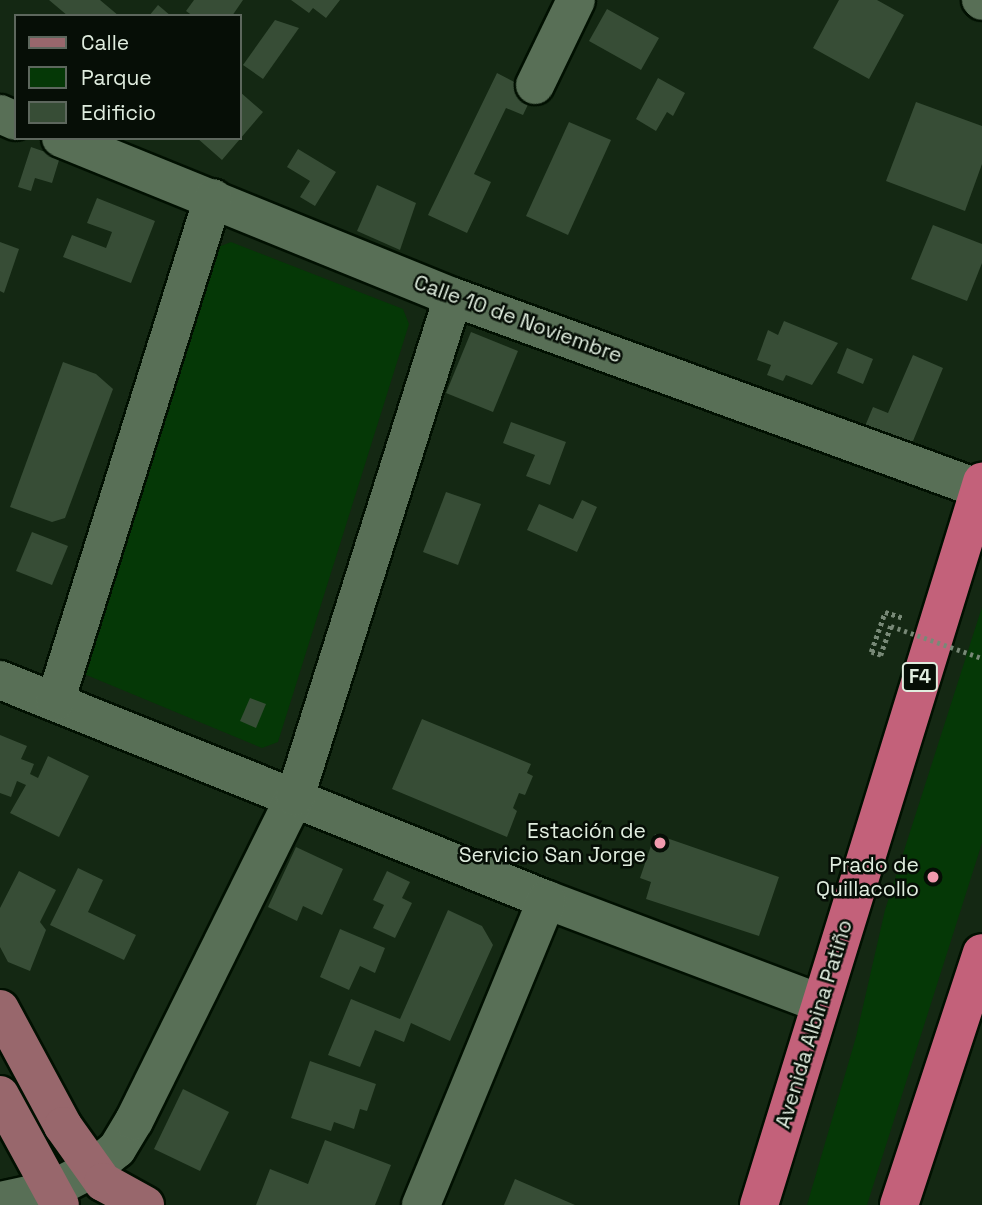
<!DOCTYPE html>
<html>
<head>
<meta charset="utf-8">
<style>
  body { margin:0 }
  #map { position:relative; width:982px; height:1205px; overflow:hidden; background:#142813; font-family:"Space Grotesk",sans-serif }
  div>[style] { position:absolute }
  .green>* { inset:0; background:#053806 }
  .building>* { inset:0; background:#374d36 }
  .path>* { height:4.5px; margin-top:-2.25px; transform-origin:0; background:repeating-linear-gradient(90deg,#788977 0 3.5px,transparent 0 7px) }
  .roads { filter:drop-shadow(2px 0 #011001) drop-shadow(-2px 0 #011001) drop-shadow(0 2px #011001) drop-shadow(0 -2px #011001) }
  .minor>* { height:38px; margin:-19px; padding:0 19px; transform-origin:19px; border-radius:19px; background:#586f56 }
  .major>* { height:38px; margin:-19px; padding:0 19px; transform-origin:19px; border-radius:19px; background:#98676c }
  .highway>* { height:38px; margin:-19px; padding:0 19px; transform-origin:19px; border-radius:19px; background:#c3617a }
  .path-bridge>* { height:4.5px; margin-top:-2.25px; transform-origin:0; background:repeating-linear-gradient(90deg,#788977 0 3.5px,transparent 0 7px) }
  .dots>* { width:19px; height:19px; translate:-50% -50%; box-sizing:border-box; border:4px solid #060e06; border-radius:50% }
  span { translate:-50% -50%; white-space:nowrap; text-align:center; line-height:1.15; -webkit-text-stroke:5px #060e06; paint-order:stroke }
  .shield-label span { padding:2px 5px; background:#060e06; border:2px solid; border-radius:5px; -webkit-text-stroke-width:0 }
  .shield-label { font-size:19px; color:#e0eddf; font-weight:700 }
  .street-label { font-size:21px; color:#e0eddf }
  .poi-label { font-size:21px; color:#e0eddf }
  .right { translate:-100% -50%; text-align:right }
  .legend { position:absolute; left:14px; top:14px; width:228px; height:126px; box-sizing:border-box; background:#060e06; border:2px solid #5d675d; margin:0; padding:9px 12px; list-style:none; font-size:21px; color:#e0eddf }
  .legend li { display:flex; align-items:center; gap:14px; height:35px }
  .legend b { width:35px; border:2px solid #5d675d }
</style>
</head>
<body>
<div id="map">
  <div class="green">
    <i style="clip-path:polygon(231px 242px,403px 309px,409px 324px,278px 742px,262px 748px,84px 674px,213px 249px)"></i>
    <i style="clip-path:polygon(982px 607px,982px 843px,867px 1205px,807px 1205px,856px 1037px,885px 910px)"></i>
  </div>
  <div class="building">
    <i style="clip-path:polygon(49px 0,100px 0,119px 16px,68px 16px)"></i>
    <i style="clip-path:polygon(194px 0,243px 0,232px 16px,193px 16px,186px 11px)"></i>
    <i style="clip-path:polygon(291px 0,340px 0,326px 18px,313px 8px,309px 13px)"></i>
    <i style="clip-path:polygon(839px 0,877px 0,904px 15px,869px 79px,813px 48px)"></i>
    <i style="clip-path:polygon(158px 5px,171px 16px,149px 16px)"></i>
    <i style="clip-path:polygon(607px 9px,659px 38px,641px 70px,589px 41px)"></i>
    <i style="clip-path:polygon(275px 20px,299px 28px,263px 79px,243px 65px)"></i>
    <i style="clip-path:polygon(497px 73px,534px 92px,523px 115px,506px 108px,474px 174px,491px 182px,467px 233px,428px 215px)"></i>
    <i style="clip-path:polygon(658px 78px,685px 93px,673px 116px,667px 112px,656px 131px,636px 119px)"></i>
    <i style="clip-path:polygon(240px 92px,263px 112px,222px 160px,197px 138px,240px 138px)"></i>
    <i style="clip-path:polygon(916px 102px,982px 126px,982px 164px,965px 211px,886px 181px)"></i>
    <i style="clip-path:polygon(569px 122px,611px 140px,568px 235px,526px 216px)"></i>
    <i style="clip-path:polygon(31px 147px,60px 157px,52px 183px,35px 178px,31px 191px,18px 187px)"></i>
    <i style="clip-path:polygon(298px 149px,336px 172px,315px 206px,300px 197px,310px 181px,287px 167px)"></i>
    <i style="clip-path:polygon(377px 185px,416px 203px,400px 250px,357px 231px)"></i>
    <i style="clip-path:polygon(97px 198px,155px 221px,131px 283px,63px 257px,72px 235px,106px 248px,112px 232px,87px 223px)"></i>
    <i style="clip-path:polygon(933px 225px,982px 244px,982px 263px,967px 301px,911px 279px)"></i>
    <i style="clip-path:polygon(0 242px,19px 249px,4px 293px,0 291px)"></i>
    <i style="clip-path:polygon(784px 321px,838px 343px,812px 385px,786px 375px,783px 381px,767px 375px,771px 365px,757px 360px,768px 330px,778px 335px)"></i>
    <i style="clip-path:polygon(471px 332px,518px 351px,493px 412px,446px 393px)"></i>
    <i style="clip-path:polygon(847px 348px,873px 359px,863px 384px,837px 373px)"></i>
    <i style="clip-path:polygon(913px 355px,943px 368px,913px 441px,903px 447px,863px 431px,873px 407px,888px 413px)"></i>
    <i style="clip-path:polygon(63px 362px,96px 374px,113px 389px,65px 518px,52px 522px,10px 507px)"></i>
    <i style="clip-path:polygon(511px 422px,566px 442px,550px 485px,526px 476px,535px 455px,503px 443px)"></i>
    <i style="clip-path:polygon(446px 492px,481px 504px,458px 565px,423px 552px)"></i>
    <i style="clip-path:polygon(582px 500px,597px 507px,577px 552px,527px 530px,539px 504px,573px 519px)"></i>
    <i style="clip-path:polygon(32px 532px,68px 546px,52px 585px,16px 571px)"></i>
    <i style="clip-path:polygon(250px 698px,266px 704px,256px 728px,240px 721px)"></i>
    <i style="clip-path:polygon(422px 719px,531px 764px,527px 773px,533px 776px,525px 795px,519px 793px,513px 808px,517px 811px,507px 837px,392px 789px)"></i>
    <i style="clip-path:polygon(0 735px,27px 746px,21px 759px,34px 764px,30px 774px,38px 778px,48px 756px,89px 776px,59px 837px,10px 813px,26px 785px,17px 781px,11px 797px,0 793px)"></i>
    <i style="clip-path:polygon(655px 834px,779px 877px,759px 936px,646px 899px,651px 882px,640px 878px)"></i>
    <i style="clip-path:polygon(296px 847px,343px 869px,322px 915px,303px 906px,297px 921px,268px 907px)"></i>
    <i style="clip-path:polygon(78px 868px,103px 880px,88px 912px,136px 935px,124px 960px,50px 925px)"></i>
    <i style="clip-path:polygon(19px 871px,56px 890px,40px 922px,46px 930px,30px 971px,8px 962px,0 947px,0 908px)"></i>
    <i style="clip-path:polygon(387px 871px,410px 882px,402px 898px,412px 903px,395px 938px,373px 928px,384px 905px,373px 900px)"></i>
    <i style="clip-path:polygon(448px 910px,482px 926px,493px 945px,450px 1041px,411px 1023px,404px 1042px,375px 1030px,360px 1067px,328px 1055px,351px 999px,400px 1019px)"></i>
    <i style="clip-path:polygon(340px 929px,385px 948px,375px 973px,360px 966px,349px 990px,320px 977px)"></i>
    <i style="clip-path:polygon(310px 1061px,376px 1084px,367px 1111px,360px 1109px,354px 1129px,334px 1122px,331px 1131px,291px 1118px)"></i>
    <i style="clip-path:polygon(183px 1089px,229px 1112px,200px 1171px,154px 1149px)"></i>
    <i style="clip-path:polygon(325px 1140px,391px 1165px,375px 1205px,256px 1205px,270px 1169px,308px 1184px)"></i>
    <i style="clip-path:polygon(515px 1179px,575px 1205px,504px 1205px)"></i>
  </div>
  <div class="path">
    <i style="left:891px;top:626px;width:31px;rotate:109deg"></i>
    <i style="left:881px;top:655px;width:10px;rotate:-163deg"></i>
    <i style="left:871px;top:652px;width:42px;rotate:-70.7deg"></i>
    <i style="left:885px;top:612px;width:20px;rotate:18deg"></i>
  </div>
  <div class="roads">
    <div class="minor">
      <i style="left:981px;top:0;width:1px;rotate:45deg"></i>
      <i style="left:535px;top:85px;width:94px;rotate:-64.2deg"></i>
      <i style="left:0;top:114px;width:17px;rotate:24deg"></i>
      <i style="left:61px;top:138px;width:423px;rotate:22.1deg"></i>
      <i style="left:453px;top:297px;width:561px;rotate:20.02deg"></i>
      <i style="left:0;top:680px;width:590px;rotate:21.91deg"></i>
      <i style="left:547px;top:900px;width:292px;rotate:20.7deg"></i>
      <i style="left:55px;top:702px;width:528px;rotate:-72.59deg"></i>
      <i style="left:0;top:1201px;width:52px;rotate:-12.2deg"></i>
      <i style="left:51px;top:1190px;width:48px;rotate:-27.1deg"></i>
      <i style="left:94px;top:1168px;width:30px;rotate:-40deg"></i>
      <i style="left:117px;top:1149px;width:33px;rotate:-59deg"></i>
      <i style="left:134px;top:1121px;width:362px;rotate:-63.6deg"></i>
      <i style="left:295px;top:797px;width:524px;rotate:-72.46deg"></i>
      <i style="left:421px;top:1205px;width:330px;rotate:-67.6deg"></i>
    </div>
    <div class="major">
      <i style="left:0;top:1009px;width:133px;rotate:61.7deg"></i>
      <i style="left:63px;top:1126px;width:69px;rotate:54.5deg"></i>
      <i style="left:103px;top:1182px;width:48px;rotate:28.7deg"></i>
      <i style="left:0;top:1095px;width:125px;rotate:61.4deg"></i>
    </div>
    <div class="highway">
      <i style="left:759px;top:1205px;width:757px;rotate:-72.86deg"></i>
      <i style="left:899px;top:1205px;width:265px;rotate:-71.8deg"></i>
    </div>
  </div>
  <div class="path-bridge">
    <i style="left:891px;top:626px;width:96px;rotate:19.4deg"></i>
  </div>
  <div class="dots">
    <i style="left:660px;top:843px;background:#f29aae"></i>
    <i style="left:933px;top:877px;background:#f29aae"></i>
  </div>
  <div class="shield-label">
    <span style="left:920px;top:677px">F4</span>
  </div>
  <div class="street-label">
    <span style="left:518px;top:319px;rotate:20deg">Calle 10 de Noviembre</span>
    <span style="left:814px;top:1024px;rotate:-73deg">Avenida Albina Patiño</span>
  </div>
  <div class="poi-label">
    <span class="right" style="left:646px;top:843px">Estación de<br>Servicio San Jorge</span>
    <span class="right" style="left:919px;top:877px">Prado de<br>Quillacollo</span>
  </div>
  <ul class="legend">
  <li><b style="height:9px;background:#98676c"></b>Calle</li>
  <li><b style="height:19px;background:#053806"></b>Parque</li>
  <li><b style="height:19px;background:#374d36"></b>Edificio</li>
  </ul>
</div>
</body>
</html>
